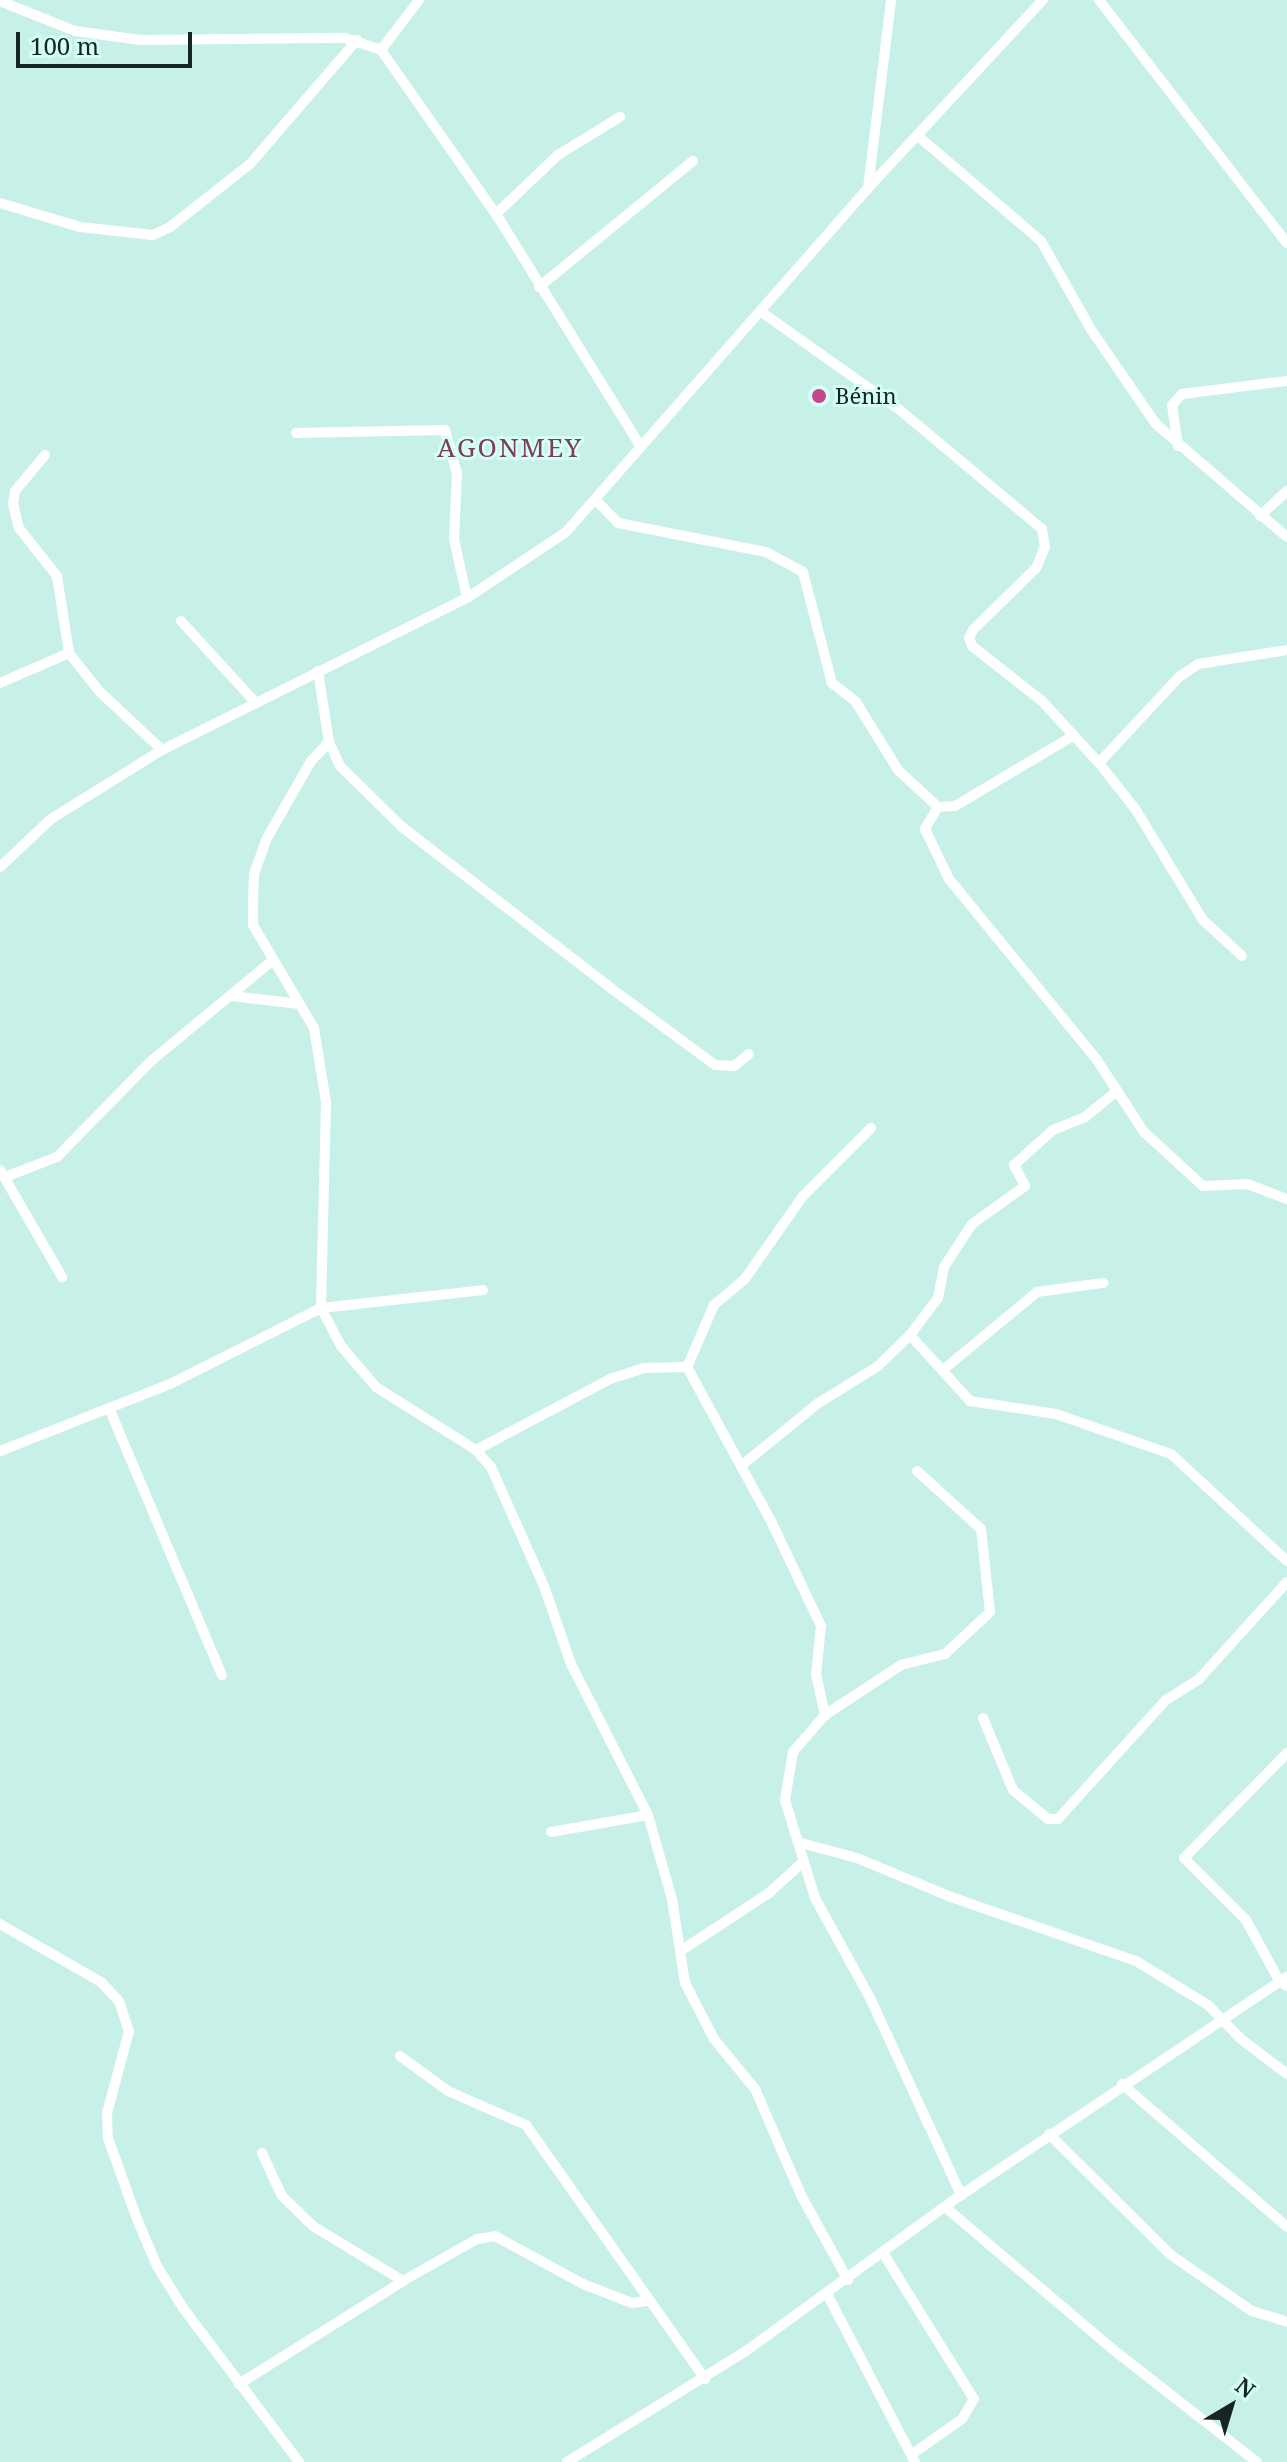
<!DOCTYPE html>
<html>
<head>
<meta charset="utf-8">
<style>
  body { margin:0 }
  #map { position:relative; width:1287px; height:2462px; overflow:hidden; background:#c7f1e8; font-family:"Noto Serif",serif }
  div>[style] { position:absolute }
  .street>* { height:10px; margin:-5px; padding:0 5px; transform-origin:5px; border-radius:5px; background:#fff }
  .dots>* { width:22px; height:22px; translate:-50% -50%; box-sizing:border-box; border:4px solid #d4fff5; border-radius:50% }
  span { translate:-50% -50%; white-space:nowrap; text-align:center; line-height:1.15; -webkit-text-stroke:6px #d4fff5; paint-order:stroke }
  .poi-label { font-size:22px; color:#152522 }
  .left { translate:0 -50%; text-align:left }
  .quarter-label { font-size:26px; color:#7e3c5e; letter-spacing:2px }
  .north { position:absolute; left:1191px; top:2366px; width:80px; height:80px; -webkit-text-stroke:6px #d4fff5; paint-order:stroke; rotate:38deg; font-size:22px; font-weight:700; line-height:32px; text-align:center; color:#152522 }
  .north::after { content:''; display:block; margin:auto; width:28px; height:36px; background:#152522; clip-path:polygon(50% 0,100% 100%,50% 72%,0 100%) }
  .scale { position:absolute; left:16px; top:32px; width:176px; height:36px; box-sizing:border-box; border:4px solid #152522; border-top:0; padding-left:10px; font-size:24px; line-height:28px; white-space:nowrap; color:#152522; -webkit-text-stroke:6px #d4fff5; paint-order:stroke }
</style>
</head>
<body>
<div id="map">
  <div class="street">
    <i style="left:1099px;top:0;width:307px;rotate:52.3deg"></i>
    <i style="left:0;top:1px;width:81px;rotate:21.8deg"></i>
    <i style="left:75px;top:31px;width:66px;rotate:7.9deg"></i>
    <i style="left:140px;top:40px;width:205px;rotate:-0.6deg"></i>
    <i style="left:345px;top:38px;width:38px;rotate:18deg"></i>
    <i style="left:381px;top:50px;width:200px;rotate:55deg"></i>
    <i style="left:496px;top:214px;width:274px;rotate:58.1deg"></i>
    <i style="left:381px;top:50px;width:63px;rotate:-52.8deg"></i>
    <i style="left:918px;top:136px;width:162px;rotate:40.5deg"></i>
    <i style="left:1041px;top:241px;width:103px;rotate:60.5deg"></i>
    <i style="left:1092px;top:331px;width:113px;rotate:55.5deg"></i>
    <i style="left:1156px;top:424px;width:173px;rotate:40.8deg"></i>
    <i style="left:868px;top:188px;width:257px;rotate:-47.1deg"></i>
    <i style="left:0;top:203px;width:84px;rotate:16.7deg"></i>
    <i style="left:80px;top:227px;width:73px;rotate:6.3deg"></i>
    <i style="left:153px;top:235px;width:19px;rotate:-25deg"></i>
    <i style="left:170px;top:227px;width:102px;rotate:-38.2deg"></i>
    <i style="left:250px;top:164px;width:164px;rotate:-49.2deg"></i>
    <i style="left:496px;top:214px;width:86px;rotate:-43.6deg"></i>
    <i style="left:558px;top:155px;width:73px;rotate:-31.5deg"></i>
    <i style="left:539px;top:287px;width:199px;rotate:-39.3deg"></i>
    <i style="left:760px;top:311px;width:173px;rotate:35.3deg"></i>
    <i style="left:901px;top:411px;width:184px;rotate:39.9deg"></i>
    <i style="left:1042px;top:529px;width:18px;rotate:81deg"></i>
    <i style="left:1045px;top:547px;width:23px;rotate:113deg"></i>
    <i style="left:1036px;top:568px;width:88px;rotate:135.5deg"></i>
    <i style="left:973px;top:630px;width:9px;rotate:117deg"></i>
    <i style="left:969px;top:638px;width:9px;rotate:69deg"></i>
    <i style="left:972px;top:646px;width:89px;rotate:38.2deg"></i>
    <i style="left:1042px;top:701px;width:84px;rotate:47.4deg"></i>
    <i style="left:1099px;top:763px;width:60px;rotate:51.8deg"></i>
    <i style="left:1136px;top:810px;width:129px;rotate:58.7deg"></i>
    <i style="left:1203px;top:920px;width:53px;rotate:42.7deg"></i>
    <i style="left:296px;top:433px;width:149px;rotate:-1.2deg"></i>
    <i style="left:445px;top:430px;width:46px;rotate:74.7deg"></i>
    <i style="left:457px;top:474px;width:65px;rotate:92.6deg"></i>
    <i style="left:454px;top:539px;width:60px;rotate:77.6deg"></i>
    <i style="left:1178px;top:446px;width:41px;rotate:-98.3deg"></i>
    <i style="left:1172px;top:405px;width:15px;rotate:-48deg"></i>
    <i style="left:1182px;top:394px;width:106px;rotate:-7.1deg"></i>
    <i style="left:45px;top:455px;width:47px;rotate:129.8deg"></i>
    <i style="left:15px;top:491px;width:12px;rotate:99deg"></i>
    <i style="left:13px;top:503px;width:26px;rotate:77deg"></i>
    <i style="left:19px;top:528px;width:61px;rotate:51.6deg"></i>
    <i style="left:57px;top:576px;width:78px;rotate:81.1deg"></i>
    <i style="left:69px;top:653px;width:48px;rotate:51.7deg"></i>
    <i style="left:99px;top:691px;width:86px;rotate:43.1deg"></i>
    <i style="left:595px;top:499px;width:33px;rotate:46deg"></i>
    <i style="left:618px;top:523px;width:151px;rotate:11.1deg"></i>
    <i style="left:766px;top:552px;width:42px;rotate:28.4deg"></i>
    <i style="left:803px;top:572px;width:115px;rotate:75.4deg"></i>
    <i style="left:832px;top:683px;width:31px;rotate:38deg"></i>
    <i style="left:856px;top:702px;width:80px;rotate:58.3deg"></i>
    <i style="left:898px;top:770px;width:54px;rotate:42.8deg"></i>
    <i style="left:938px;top:807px;width:17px;rotate:-3deg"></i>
    <i style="left:955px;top:806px;width:137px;rotate:-30.7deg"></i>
    <i style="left:1260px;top:516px;width:37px;rotate:-43deg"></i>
    <i style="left:181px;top:621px;width:111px;rotate:47.6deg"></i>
    <i style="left:318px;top:671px;width:72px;rotate:81.2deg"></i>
    <i style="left:329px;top:742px;width:26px;rotate:133deg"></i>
    <i style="left:311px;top:761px;width:89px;rotate:119.7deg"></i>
    <i style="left:267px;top:838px;width:38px;rotate:110deg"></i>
    <i style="left:254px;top:874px;width:28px;rotate:92deg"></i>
    <i style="left:253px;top:902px;width:23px;rotate:90deg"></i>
    <i style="left:253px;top:925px;width:120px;rotate:59.4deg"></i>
    <i style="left:314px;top:1028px;width:75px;rotate:80.8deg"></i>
    <i style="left:326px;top:1102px;width:206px;rotate:91.4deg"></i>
    <i style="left:321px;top:1308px;width:43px;rotate:62.2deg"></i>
    <i style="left:341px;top:1346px;width:54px;rotate:49.5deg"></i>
    <i style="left:376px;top:1387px;width:118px;rotate:32.2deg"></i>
    <i style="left:476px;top:1450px;width:23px;rotate:49deg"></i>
    <i style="left:491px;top:1467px;width:130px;rotate:66deg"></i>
    <i style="left:544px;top:1586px;width:83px;rotate:70.9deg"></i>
    <i style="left:571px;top:1664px;width:169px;rotate:63deg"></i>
    <i style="left:648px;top:1815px;width:87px;rotate:74.1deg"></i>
    <i style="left:672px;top:1899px;width:85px;rotate:81.2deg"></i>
    <i style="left:685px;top:1983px;width:63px;rotate:62.6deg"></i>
    <i style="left:714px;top:2039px;width:65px;rotate:50.6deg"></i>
    <i style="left:755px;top:2089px;width:118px;rotate:66.5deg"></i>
    <i style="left:802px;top:2197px;width:95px;rotate:61deg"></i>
    <i style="left:0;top:683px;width:75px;rotate:-23.5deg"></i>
    <i style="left:329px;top:742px;width:26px;rotate:65deg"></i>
    <i style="left:340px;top:766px;width:87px;rotate:44.5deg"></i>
    <i style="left:402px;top:827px;width:265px;rotate:37.6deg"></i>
    <i style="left:612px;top:989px;width:128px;rotate:36.4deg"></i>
    <i style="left:715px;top:1065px;width:19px;rotate:3deg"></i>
    <i style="left:734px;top:1066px;width:19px;rotate:-39deg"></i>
    <i style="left:1099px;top:763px;width:117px;rotate:-47.1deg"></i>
    <i style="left:1179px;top:677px;width:23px;rotate:-34deg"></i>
    <i style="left:1198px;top:664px;width:90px;rotate:-8.9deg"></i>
    <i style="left:938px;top:807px;width:26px;rotate:121deg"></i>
    <i style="left:925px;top:829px;width:55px;rotate:64.4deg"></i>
    <i style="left:949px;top:879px;width:234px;rotate:50.7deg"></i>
    <i style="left:1097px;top:1060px;width:86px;rotate:56.9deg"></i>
    <i style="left:1144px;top:1132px;width:80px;rotate:42.5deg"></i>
    <i style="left:1203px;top:1186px;width:44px;rotate:-2.6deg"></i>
    <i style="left:1247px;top:1184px;width:43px;rotate:20.6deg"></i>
    <i style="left:0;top:867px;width:70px;rotate:-43.3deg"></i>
    <i style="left:51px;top:819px;width:131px;rotate:-31.9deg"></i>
    <i style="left:162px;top:750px;width:341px;rotate:-26.5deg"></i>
    <i style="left:467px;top:598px;width:119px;rotate:-33.7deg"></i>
    <i style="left:566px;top:532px;width:458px;rotate:-48.7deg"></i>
    <i style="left:868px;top:188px;width:189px;rotate:-83deg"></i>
    <i style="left:232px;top:996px;width:67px;rotate:6.8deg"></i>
    <i style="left:0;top:1170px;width:124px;rotate:59.9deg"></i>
    <i style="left:5px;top:1177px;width:56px;rotate:-21deg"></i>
    <i style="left:57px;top:1157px;width:134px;rotate:-45.6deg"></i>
    <i style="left:151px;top:1061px;width:157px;rotate:-39.6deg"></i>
    <i style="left:910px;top:1335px;width:46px;rotate:-52.9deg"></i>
    <i style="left:938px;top:1298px;width:32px;rotate:-79deg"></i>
    <i style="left:944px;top:1267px;width:51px;rotate:-56.9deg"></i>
    <i style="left:972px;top:1224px;width:65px;rotate:-35.6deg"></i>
    <i style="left:1025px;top:1186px;width:24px;rotate:-118deg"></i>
    <i style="left:1014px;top:1165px;width:52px;rotate:-41.9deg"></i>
    <i style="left:1053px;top:1130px;width:35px;rotate:-22deg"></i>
    <i style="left:1085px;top:1117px;width:41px;rotate:-39.1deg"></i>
    <i style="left:687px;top:1367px;width:68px;rotate:-66.5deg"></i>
    <i style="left:714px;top:1305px;width:39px;rotate:-40deg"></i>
    <i style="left:744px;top:1280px;width:103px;rotate:-54.9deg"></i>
    <i style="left:803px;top:1196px;width:96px;rotate:-45deg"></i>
    <i style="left:943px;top:1370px;width:122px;rotate:-39.7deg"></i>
    <i style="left:1037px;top:1292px;width:67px;rotate:-7.8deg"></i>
    <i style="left:109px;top:1408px;width:290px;rotate:67.1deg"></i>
    <i style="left:476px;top:1450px;width:152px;rotate:-27.9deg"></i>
    <i style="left:610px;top:1379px;width:36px;rotate:-18deg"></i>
    <i style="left:644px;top:1368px;width:43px;rotate:-1.3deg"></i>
    <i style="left:687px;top:1367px;width:173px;rotate:61.4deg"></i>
    <i style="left:770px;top:1519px;width:119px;rotate:64.5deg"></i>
    <i style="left:821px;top:1626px;width:48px;rotate:95.9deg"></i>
    <i style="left:816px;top:1674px;width:42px;rotate:77.6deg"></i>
    <i style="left:0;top:1451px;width:183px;rotate:-21.5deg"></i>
    <i style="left:170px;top:1384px;width:169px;rotate:-26.7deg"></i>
    <i style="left:321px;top:1308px;width:163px;rotate:-6.3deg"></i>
    <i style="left:741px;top:1466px;width:98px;rotate:-39.2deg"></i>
    <i style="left:817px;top:1404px;width:72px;rotate:-31.9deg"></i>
    <i style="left:878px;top:1366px;width:45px;rotate:-44.1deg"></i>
    <i style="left:910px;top:1335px;width:89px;rotate:47.7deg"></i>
    <i style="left:970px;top:1401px;width:87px;rotate:8.6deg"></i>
    <i style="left:1056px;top:1414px;width:122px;rotate:19.2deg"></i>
    <i style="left:1171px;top:1454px;width:158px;rotate:42.7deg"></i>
    <i style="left:917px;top:1471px;width:86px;rotate:42.2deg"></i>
    <i style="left:981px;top:1529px;width:83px;rotate:83.8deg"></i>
    <i style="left:990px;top:1612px;width:62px;rotate:137deg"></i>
    <i style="left:945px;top:1654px;width:45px;rotate:166deg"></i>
    <i style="left:901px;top:1665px;width:91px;rotate:146.7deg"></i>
    <i style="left:825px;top:1715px;width:49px;rotate:130.9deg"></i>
    <i style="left:793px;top:1752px;width:49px;rotate:99.5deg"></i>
    <i style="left:785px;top:1800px;width:102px;rotate:73deg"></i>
    <i style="left:815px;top:1898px;width:116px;rotate:61.2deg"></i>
    <i style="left:871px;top:2000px;width:215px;rotate:65.2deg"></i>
    <i style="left:983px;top:1718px;width:78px;rotate:67.4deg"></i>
    <i style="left:1013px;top:1790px;width:45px;rotate:39.6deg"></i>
    <i style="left:1048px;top:1819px;width:10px"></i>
    <i style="left:1058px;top:1819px;width:161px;rotate:-47.8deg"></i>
    <i style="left:1166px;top:1700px;width:39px;rotate:-32deg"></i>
    <i style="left:1199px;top:1679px;width:131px;rotate:-47.8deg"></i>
    <i style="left:1287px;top:1753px;width:147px;rotate:134.4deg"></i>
    <i style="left:1184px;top:1858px;width:88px;rotate:45deg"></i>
    <i style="left:1246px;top:1920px;width:71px;rotate:61.3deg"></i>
    <i style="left:1280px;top:1982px;width:8px;rotate:30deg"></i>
    <i style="left:551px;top:1832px;width:98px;rotate:-9.9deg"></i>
    <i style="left:801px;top:1843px;width:58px;rotate:15deg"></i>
    <i style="left:857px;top:1858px;width:102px;rotate:22.5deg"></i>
    <i style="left:951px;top:1897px;width:196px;rotate:19.1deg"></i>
    <i style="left:1136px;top:1961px;width:84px;rotate:31.4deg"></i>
    <i style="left:1208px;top:2005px;width:47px;rotate:45.9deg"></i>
    <i style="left:1241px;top:2039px;width:58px;rotate:37.3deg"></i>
    <i style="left:0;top:1924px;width:116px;rotate:29.9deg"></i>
    <i style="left:101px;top:1982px;width:26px;rotate:47deg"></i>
    <i style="left:119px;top:2001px;width:32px;rotate:72deg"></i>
    <i style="left:129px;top:2031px;width:85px;rotate:105deg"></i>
    <i style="left:107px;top:2113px;width:25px;rotate:88deg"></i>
    <i style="left:108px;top:2138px;width:86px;rotate:70.3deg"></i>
    <i style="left:137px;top:2219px;width:51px;rotate:66.9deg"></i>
    <i style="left:157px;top:2266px;width:49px;rotate:58.2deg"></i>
    <i style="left:183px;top:2308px;width:193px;rotate:53deg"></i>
    <i style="left:682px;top:1950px;width:104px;rotate:-33.2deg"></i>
    <i style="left:769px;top:1893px;width:47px;rotate:-42.4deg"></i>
    <i style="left:400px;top:2056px;width:59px;rotate:36.1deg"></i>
    <i style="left:448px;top:2091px;width:85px;rotate:23.6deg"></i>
    <i style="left:526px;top:2125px;width:311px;rotate:54.8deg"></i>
    <i style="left:1122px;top:2084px;width:218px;rotate:40.9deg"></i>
    <i style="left:1049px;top:2134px;width:172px;rotate:44.8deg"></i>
    <i style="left:1171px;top:2255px;width:98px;rotate:34.7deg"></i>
    <i style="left:1252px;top:2311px;width:37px;rotate:17deg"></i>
    <i style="left:262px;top:2153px;width:47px;rotate:65.1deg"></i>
    <i style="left:282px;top:2196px;width:43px;rotate:44.1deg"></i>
    <i style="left:313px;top:2226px;width:105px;rotate:31.4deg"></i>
    <i style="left:945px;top:2207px;width:218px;rotate:40.3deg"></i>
    <i style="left:1111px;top:2348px;width:185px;rotate:38deg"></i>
    <i style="left:883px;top:2253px;width:172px;rotate:58.1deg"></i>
    <i style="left:974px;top:2399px;width:23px;rotate:121deg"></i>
    <i style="left:962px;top:2419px;width:62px;rotate:144.8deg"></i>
    <i style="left:827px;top:2294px;width:190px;rotate:62.4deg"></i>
    <i style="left:239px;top:2384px;width:194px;rotate:-32.1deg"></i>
    <i style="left:403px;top:2281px;width:85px;rotate:-29.6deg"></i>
    <i style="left:477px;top:2239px;width:18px;rotate:-9deg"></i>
    <i style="left:495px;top:2236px;width:100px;rotate:28.6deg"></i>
    <i style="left:583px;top:2284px;width:53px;rotate:21.2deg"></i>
    <i style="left:632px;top:2303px;width:14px;rotate:-8deg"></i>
    <i style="left:567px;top:2462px;width:211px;rotate:-31.8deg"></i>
    <i style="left:746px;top:2351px;width:266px;rotate:-36deg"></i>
    <i style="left:961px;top:2195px;width:392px;rotate:-33.8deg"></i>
  </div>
  <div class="dots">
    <i style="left:819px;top:396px;background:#c6458d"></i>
  </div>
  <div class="poi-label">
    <span class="left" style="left:835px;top:396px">Bénin</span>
  </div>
  <div class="quarter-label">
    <span style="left:510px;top:448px">AGONMEY</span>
  </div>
  <div class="north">N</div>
  <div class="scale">100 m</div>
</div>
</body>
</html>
